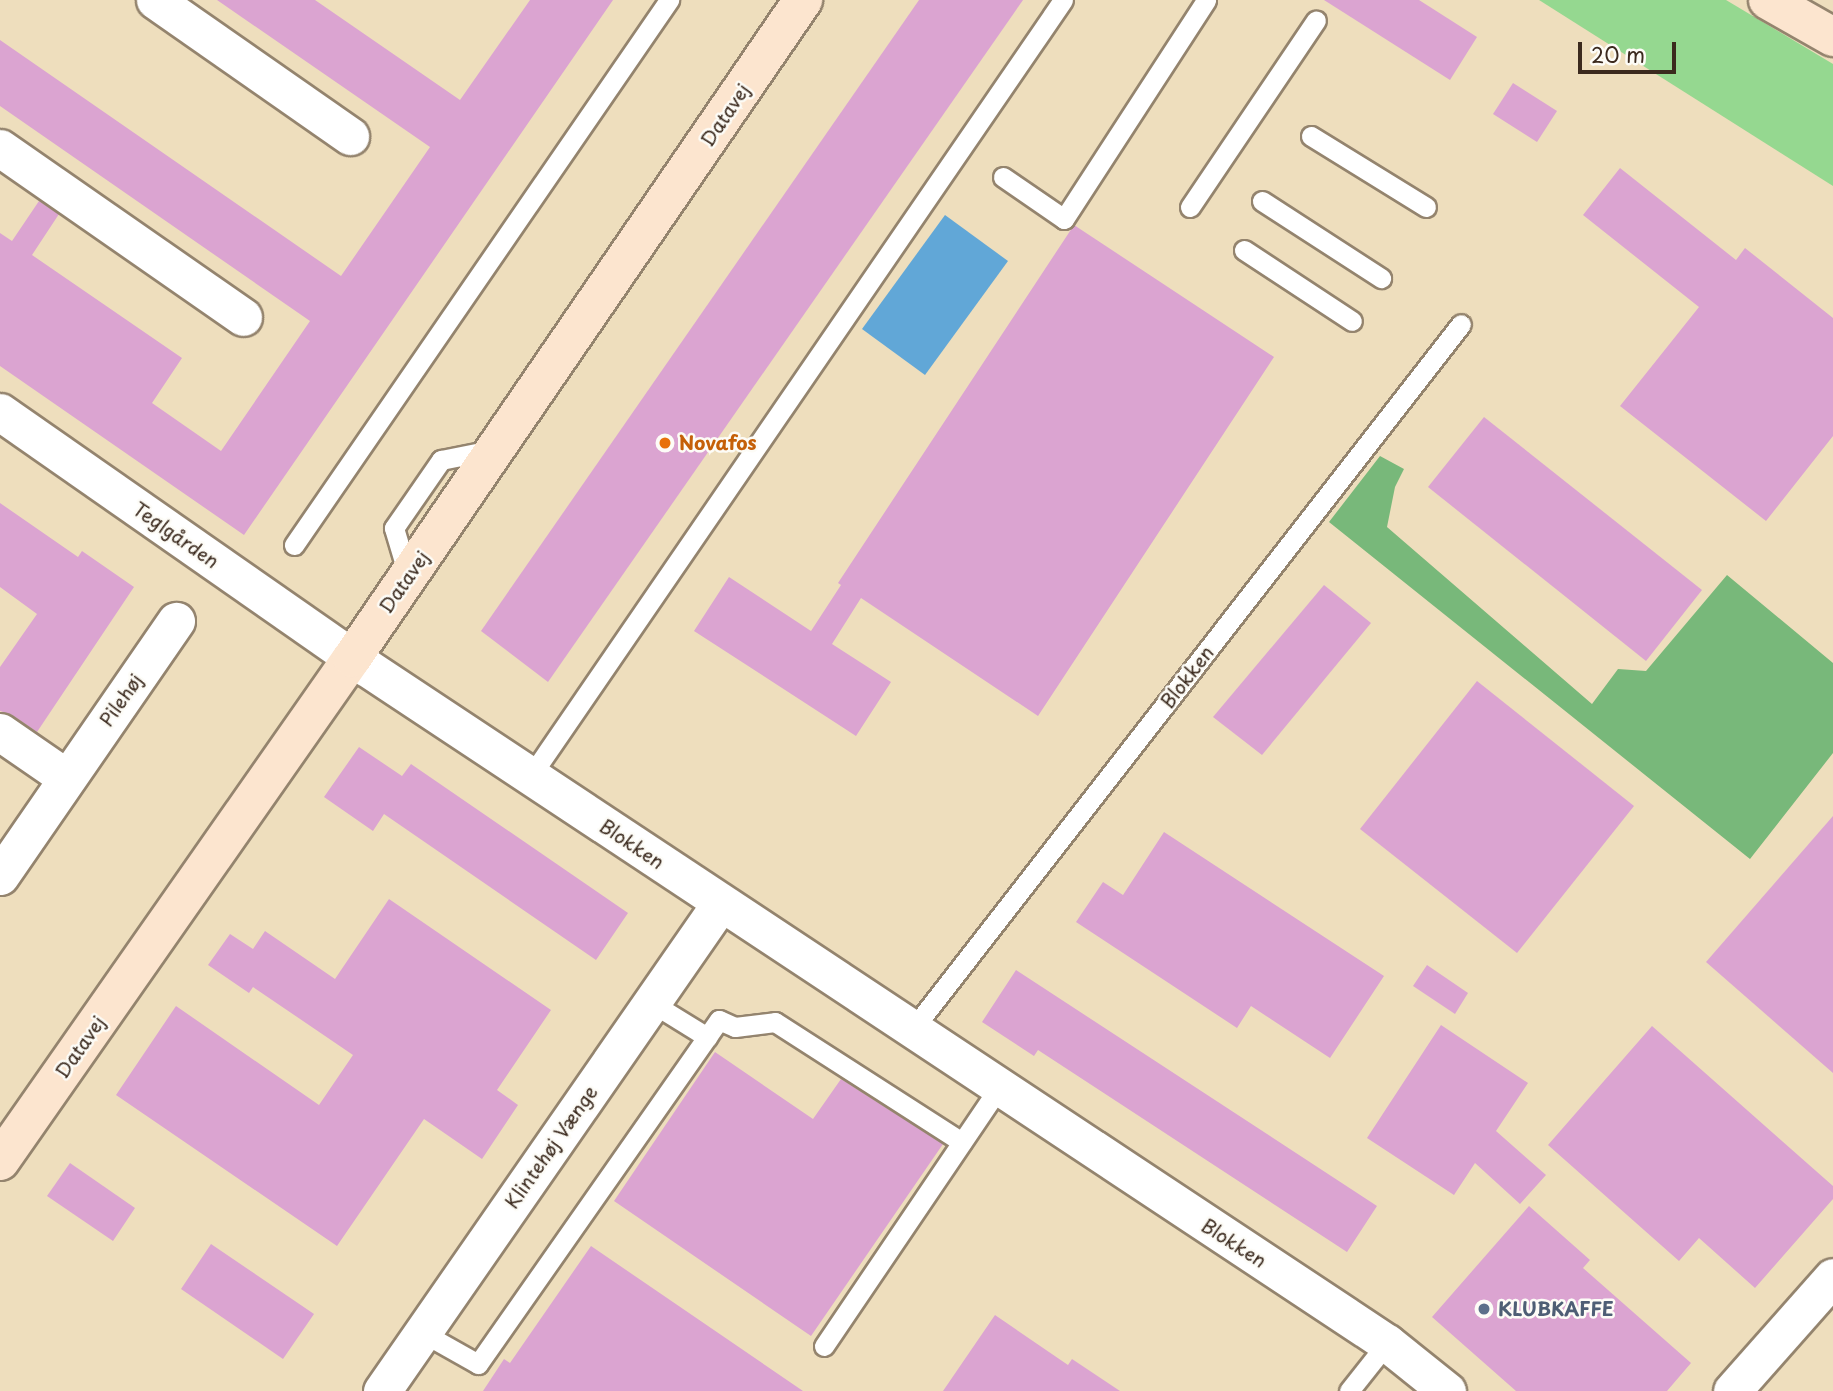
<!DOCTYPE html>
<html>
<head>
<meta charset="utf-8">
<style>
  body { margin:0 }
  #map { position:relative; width:1833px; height:1391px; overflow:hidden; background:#eedebd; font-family:"Playpen Sans",sans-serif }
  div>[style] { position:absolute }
  .green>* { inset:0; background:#95d890 }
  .forest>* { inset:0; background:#78b87a }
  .water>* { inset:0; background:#61a7d7 }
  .building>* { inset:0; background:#dba4d1 }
  .roads { filter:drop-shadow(2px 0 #94846e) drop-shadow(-2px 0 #94846e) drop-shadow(0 2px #94846e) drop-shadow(0 -2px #94846e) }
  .lane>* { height:19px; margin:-9.5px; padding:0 9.5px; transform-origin:9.5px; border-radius:9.5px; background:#fff }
  .street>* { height:37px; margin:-18.5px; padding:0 18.5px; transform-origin:18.5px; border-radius:18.5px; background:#fff }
  .secondary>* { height:38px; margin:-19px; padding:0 19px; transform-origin:19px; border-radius:19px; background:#fce5cf }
  .dots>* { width:19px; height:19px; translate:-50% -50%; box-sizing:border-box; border:4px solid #fdfcf7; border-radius:50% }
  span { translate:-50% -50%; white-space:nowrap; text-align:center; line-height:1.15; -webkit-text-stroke:5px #fdfcf7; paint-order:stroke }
  .street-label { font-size:19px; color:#3b2a1e }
  .food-label { font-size:19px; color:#c56008; font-weight:700 }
  .left { translate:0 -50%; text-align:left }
  .service-label { font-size:19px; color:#4e5e75; font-weight:700 }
  .scale { position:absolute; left:1578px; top:42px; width:98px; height:32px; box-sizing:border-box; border:4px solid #3b2a1e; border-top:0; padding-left:9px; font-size:21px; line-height:24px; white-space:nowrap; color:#3b2a1e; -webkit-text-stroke:5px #fdfcf7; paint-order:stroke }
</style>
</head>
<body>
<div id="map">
  <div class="green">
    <i style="clip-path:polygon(1539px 0,1726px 0,1833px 64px,1833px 186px)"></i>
  </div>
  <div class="forest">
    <i style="clip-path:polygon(1380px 456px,1404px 469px,1395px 487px,1387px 527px,1592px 704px,1618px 669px,1646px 671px,1727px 575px,1833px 663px,1833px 753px,1750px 859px,1329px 522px)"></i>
  </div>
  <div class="water">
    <i style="clip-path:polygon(945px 215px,1008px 261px,925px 375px,862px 329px)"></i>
  </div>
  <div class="building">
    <i style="clip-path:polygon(217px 0,315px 0,460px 100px,530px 0,613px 0,244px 535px,0 366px,0 233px,12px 241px,39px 201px,59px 214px,32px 255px,182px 358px,152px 403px,221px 451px,310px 321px,0 106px,0 40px,341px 276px,430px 147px)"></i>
    <i style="clip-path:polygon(919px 0,1023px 0,548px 682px,481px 631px)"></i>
    <i style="clip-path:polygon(1324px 0,1419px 0,1477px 37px,1450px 80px)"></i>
    <i style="clip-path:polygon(1513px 83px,1557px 111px,1537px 142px,1493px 114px)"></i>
    <i style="clip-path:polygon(1620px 168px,1736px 260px,1745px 248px,1833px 318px,1833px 436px,1766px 521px,1620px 406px,1699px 307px,1583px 215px)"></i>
    <i style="clip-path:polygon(1074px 225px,1274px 357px,1038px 716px,861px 598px,832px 644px,891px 682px,856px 736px,694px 631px,729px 577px,811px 631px,841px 585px,838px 583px)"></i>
    <i style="clip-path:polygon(1484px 417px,1702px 590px,1646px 661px,1428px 487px)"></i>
    <i style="clip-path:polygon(0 503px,78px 557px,82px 551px,134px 587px,37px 732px,12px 715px,0 711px,0 667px,37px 614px,0 587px)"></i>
    <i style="clip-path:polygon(1324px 585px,1371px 623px,1262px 755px,1213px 717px)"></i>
    <i style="clip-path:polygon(1477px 681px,1634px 806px,1517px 953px,1360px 829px)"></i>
    <i style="clip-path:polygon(359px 747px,402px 776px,411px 764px,628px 913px,596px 960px,384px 814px,373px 831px,324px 797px)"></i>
    <i style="clip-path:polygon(1833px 816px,1833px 1073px,1706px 962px)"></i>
    <i style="clip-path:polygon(1164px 832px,1384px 976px,1330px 1058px,1251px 1006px,1237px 1028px,1076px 922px,1103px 882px,1123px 895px)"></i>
    <i style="clip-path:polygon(389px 899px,551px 1010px,497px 1090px,518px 1105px,482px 1159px,424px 1119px,337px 1246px,116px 1095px,176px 1006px,319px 1105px,353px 1055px,253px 987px,249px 993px,208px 965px,230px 934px,253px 949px,265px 931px,335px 979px)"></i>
    <i style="clip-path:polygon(1427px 965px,1468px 993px,1455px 1014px,1413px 986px)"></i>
    <i style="clip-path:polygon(1016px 970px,1377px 1206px,1347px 1252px,1038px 1050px,1034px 1056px,982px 1022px)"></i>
    <i style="clip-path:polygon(1441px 1025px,1528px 1083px,1496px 1131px,1546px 1175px,1520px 1204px,1475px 1163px,1454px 1195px,1367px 1138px)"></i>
    <i style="clip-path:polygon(1652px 1026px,1833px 1186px,1833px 1199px,1755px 1288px,1699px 1238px,1679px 1261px,1548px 1145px)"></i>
    <i style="clip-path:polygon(715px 1052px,813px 1119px,841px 1079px,943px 1144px,811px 1336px,614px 1201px)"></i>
    <i style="clip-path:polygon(70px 1163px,135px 1208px,113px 1241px,47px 1196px)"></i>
    <i style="clip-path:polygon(1529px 1206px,1590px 1260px,1583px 1268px,1691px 1363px,1667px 1391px,1516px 1391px,1432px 1317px)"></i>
    <i style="clip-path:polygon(211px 1244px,314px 1314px,283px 1359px,181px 1289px)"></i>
    <i style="clip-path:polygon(591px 1246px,803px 1391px,483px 1391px,504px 1359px,510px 1363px)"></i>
    <i style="clip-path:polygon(995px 1315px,1068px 1365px,1072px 1359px,1120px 1391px,943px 1391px)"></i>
  </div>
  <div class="roads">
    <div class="lane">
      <i style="left:1311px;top:136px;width:135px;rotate:31.7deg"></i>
      <i style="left:1003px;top:177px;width:74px;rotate:34.5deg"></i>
      <i style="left:1064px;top:219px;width:261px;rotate:-57deg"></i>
      <i style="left:1262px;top:201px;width:142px;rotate:32.9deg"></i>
      <i style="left:1190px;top:207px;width:225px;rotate:-56deg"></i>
      <i style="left:1244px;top:250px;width:129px;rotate:33.3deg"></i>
      <i style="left:294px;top:545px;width:662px;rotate:-55.47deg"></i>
      <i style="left:408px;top:575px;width:49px;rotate:-106.6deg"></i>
      <i style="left:394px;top:528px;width:83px;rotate:-55.3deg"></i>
      <i style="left:441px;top:460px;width:51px;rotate:-11.3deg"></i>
      <i style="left:530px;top:777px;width:942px;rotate:-55.55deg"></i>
      <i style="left:652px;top:1003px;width:65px;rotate:31.7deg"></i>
      <i style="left:912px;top:1030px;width:894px;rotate:-52.13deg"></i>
      <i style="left:423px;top:1333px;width:63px;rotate:29.4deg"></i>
      <i style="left:478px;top:1364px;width:420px;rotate:-55deg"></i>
      <i style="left:719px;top:1020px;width:17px;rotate:24deg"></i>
      <i style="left:735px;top:1027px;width:40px;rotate:-7.1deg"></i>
      <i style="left:775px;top:1022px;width:222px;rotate:32.7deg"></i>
      <i style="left:824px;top:1346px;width:312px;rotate:-55.9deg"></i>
      <i style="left:1349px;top:1391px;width:61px;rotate:-51.6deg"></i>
    </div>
    <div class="street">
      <i style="left:155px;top:0;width:238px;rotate:34.9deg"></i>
      <i style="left:0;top:148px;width:296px;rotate:34.8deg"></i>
      <i style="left:0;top:412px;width:446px;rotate:34.9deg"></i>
      <i style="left:366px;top:667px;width:1225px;rotate:33.51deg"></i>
      <i style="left:1387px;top:1343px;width:77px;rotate:38.7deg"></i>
      <i style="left:0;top:732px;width:81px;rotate:34.5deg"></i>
      <i style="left:0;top:876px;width:310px;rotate:-55.4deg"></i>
      <i style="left:382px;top:1391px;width:593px;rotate:-55.24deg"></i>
      <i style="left:1732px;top:1391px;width:152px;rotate:-48.5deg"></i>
    </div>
    <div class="secondary">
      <i style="left:1768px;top:0;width:75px;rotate:29.6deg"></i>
      <i style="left:0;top:1161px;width:614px;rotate:-55.02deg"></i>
      <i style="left:352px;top:658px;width:798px;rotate:-55.57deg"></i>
    </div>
  </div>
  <div class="dots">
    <i style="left:665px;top:443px;background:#e8710a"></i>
    <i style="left:1484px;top:1309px;background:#5c6f8a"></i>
  </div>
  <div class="street-label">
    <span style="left:725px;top:115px;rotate:-56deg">Datavej</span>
    <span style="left:176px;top:535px;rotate:35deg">Teglgården</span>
    <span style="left:404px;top:582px;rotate:-55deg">Datavej</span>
    <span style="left:1187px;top:677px;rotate:-52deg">Blokken</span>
    <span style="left:121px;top:700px;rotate:-55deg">Pilehøj</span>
    <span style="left:632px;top:844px;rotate:34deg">Blokken</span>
    <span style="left:80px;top:1047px;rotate:-55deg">Datavej</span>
    <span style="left:551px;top:1147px;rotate:-55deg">Klintehøj Vænge</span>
    <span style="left:1234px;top:1243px;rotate:33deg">Blokken</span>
  </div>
  <div class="food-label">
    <span class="left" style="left:679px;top:443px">Novafos</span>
  </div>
  <div class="service-label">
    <span class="left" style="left:1498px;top:1309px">KLUBKAFFE</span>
  </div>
  <div class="scale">20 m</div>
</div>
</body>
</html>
